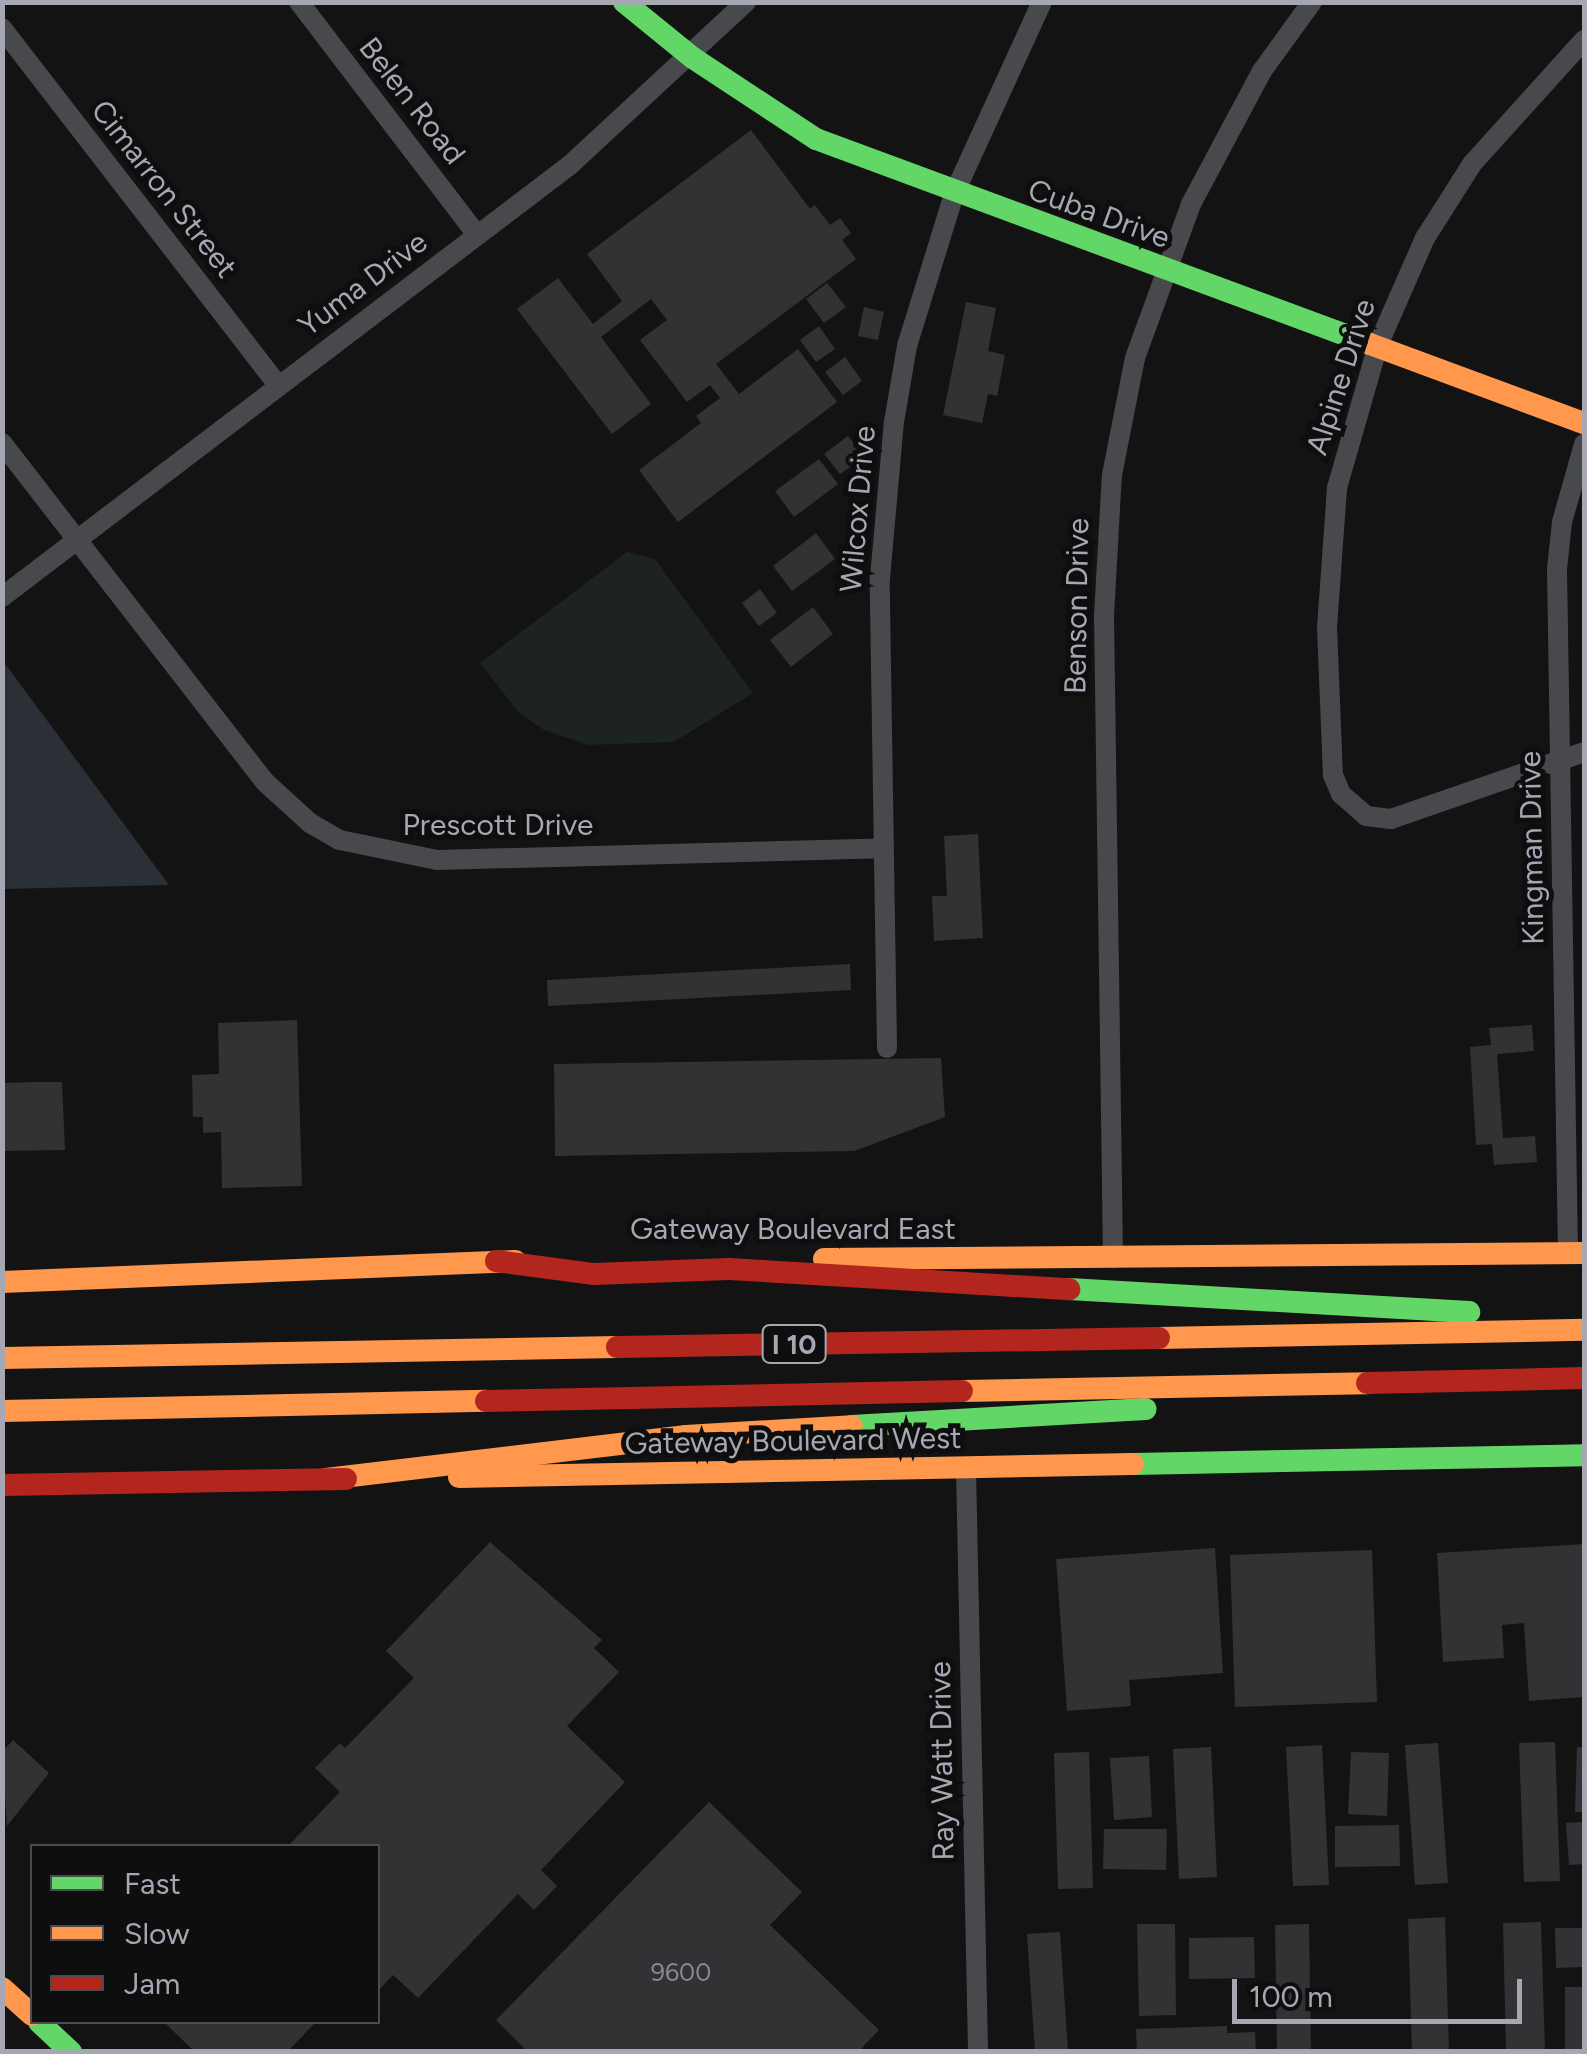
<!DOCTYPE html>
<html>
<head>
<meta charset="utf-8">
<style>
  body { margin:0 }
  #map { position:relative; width:1587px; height:2054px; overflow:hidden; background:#131313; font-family:Figtree,sans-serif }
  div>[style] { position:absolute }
  .green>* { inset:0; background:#1d231f }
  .water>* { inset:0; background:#2b3037 }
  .building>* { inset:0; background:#323234 }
  .street>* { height:20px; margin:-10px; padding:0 10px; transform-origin:10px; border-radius:10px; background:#48494c }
  .fast>* { height:22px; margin:-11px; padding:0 11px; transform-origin:11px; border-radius:11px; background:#63d668 }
  .slow>* { height:22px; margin:-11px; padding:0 11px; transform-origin:11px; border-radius:11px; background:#ff974d }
  .jam>* { height:22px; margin:-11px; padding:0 11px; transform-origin:11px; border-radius:11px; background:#b3261e }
  span { translate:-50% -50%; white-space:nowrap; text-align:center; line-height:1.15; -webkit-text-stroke:10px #0e0e0f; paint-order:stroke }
  .number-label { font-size:25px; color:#888a93 }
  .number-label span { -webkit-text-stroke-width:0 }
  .shield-label span { padding:2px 8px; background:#0e0e0f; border:2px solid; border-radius:8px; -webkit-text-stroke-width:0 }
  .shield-label { font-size:28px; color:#a5a7b3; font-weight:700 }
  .street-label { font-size:30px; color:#a5a7b3 }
  .frame { position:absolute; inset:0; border:5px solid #a5a7b3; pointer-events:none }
  .legend { position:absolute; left:30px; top:1844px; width:350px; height:180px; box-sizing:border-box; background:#0e0e0f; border:2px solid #4a4b51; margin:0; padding:12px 18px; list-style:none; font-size:30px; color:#a5a7b3 }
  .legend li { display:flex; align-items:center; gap:20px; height:50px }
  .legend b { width:50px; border:2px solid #4a4b51 }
  .scale { position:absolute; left:1232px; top:1979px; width:290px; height:45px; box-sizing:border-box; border:5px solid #a5a7b3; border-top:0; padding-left:12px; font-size:30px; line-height:35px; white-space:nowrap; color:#a5a7b3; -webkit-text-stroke:8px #0e0e0f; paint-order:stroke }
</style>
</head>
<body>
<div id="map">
  <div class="green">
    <i style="clip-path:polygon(627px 552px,655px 559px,753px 693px,674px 742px,589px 745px,544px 730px,519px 713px,480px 663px)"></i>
  </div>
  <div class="water">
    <i style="clip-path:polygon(2px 661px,3px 661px,169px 885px,3px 889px)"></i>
  </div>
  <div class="building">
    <i style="clip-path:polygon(751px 130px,810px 209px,815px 205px,830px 225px,840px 218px,851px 233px,842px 240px,856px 259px,716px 364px,739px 394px,798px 349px,837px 402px,678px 522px,639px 470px,701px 423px,696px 416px,720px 398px,710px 385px,687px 402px,640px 340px,667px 320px,651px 299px,601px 337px,651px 404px,612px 434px,517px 309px,558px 278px,593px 324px,622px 301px,587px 254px)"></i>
    <i style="clip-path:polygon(827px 283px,846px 307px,824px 323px,806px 299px)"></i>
    <i style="clip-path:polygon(966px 302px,996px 308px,988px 351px,1005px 355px,997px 396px,988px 394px,982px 423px,943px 415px)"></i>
    <i style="clip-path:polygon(864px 307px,884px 312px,878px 340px,858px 336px)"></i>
    <i style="clip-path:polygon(819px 326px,835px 349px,816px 362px,800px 340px)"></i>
    <i style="clip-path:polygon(845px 357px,862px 381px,843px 395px,825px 372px)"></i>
    <i style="clip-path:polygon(848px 436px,864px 457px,840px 474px,824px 454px)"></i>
    <i style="clip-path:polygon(819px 459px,838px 484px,794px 517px,775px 491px)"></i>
    <i style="clip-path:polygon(816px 533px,835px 559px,792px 591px,773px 566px)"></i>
    <i style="clip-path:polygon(760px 589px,777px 613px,759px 626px,742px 603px)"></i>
    <i style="clip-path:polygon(813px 607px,833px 634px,791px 667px,770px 640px)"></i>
    <i style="clip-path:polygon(978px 834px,983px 938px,934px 941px,932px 896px,947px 896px,944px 836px)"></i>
    <i style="clip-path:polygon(850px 964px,851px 990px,548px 1006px,547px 980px)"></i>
    <i style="clip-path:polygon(297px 1020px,302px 1186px,222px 1188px,221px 1132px,203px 1133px,203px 1117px,193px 1117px,192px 1075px,219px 1074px,218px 1023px)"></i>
    <i style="clip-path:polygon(1532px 1025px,1534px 1051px,1497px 1054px,1503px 1138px,1535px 1136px,1537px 1162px,1494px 1165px,1492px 1144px,1476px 1145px,1470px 1047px,1491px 1045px,1489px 1028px)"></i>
    <i style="clip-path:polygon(941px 1058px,945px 1117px,854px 1151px,555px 1156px,554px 1064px)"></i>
    <i style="clip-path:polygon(35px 1082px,62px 1082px,65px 1150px,2px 1151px,2px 1083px)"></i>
    <i style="clip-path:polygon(490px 1542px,602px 1640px,594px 1648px,619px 1672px,567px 1726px,625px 1782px,541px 1870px,557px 1886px,534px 1910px,518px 1894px,418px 1998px,393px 1975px,378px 1991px,378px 1846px,288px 1846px,340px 1792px,315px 1768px,340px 1743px,345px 1748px,414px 1678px,386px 1651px)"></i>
    <i style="clip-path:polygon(1584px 1544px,1584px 1697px,1529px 1701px,1524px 1623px,1502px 1625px,1504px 1658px,1443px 1662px,1437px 1553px)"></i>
    <i style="clip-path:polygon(1215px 1548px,1223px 1673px,1129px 1680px,1131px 1706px,1067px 1711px,1056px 1559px)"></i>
    <i style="clip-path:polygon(1372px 1550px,1377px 1702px,1235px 1707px,1230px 1555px)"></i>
    <i style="clip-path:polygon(13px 1740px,49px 1773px,7px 1826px,2px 1752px)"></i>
    <i style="clip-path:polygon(1555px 1742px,1560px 1881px,1524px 1882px,1519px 1743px)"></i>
    <i style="clip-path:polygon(1438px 1743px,1448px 1883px,1415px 1885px,1405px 1745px)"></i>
    <i style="clip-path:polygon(1322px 1745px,1329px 1885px,1293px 1886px,1286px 1747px)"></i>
    <i style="clip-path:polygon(1211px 1747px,1217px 1877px,1179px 1879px,1173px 1749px)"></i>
    <i style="clip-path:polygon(1577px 1747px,1584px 1748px,1584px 1812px,1575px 1812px)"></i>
    <i style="clip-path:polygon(1089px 1752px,1093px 1888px,1058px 1889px,1054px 1753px)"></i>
    <i style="clip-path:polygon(1351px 1752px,1389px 1753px,1387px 1816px,1348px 1814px)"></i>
    <i style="clip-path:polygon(1149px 1756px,1152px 1817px,1114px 1820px,1110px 1758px)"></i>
    <i style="clip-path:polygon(709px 1802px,802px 1892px,770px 1925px,879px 2030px,858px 2052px,528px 2052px,496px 2020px)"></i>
    <i style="clip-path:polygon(1584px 1822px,1584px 1864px,1569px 1865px,1566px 1823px)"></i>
    <i style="clip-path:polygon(1399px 1825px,1400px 1866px,1335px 1867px,1335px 1826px)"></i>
    <i style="clip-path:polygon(1104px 1829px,1167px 1829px,1166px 1870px,1103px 1869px)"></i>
    <i style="clip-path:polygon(1445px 1917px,1449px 2052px,1412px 2052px,1408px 1919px)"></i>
    <i style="clip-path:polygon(1541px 1922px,1545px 2052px,1506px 2052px,1503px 1923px)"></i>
    <i style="clip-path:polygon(1137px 1924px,1175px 1924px,1176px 2015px,1139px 2016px)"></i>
    <i style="clip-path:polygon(1309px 1924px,1311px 2052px,1277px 2052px,1275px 1925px)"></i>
    <i style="clip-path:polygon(1555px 1928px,1584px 1928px,1584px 1967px,1556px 1968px)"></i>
    <i style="clip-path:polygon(1060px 1932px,1068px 2052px,1035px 2052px,1027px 1934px)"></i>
    <i style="clip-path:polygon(1254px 1937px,1255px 1978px,1189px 1979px,1189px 1938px)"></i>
    <i style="clip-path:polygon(1565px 1987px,1584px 1987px,1584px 2051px,1565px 2051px)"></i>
    <i style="clip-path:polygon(164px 2022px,316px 2022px,287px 2052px,195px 2052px)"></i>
    <i style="clip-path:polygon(1227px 2026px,1227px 2033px,1255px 2032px,1256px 2052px,1137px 2052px,1136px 2029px)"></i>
  </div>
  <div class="street">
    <i style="left:299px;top:2px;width:293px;rotate:52.6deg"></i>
    <i style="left:2px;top:28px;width:451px;rotate:52.3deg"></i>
    <i style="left:1584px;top:40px;width:167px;rotate:132.1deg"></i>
    <i style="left:1472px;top:164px;width:88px;rotate:122.4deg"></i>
    <i style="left:1425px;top:238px;width:117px;rotate:113.7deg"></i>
    <i style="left:1378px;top:345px;width:149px;rotate:106deg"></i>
    <i style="left:1337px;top:488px;width:139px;rotate:94.1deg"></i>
    <i style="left:1327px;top:627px;width:148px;rotate:87.7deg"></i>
    <i style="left:1333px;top:775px;width:21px;rotate:67deg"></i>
    <i style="left:1341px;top:794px;width:33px;rotate:41deg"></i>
    <i style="left:1366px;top:816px;width:25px;rotate:7deg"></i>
    <i style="left:1391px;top:819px;width:204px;rotate:-19.1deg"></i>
    <i style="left:2px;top:443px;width:429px;rotate:52.2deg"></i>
    <i style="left:265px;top:782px;width:61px;rotate:42.3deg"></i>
    <i style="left:310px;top:823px;width:34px;rotate:30deg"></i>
    <i style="left:340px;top:840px;width:99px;rotate:11.7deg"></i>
    <i style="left:437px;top:860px;width:444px;rotate:-1.5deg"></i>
    <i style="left:2px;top:597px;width:714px;rotate:-37.26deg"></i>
    <i style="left:570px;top:165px;width:240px;rotate:-42.8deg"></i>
    <i style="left:887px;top:1048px;width:470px;rotate:-90.9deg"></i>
    <i style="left:880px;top:578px;width:157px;rotate:-84.9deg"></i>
    <i style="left:894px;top:422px;width:77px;rotate:-80.3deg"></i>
    <i style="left:907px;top:346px;width:159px;rotate:-72.8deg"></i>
    <i style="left:954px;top:194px;width:211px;rotate:-65.4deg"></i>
    <i style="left:1568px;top:1254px;width:685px;rotate:-90.92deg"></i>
    <i style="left:1557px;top:569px;width:47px;rotate:-83.9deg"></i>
    <i style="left:1562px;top:522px;width:81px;rotate:-74.2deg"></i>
    <i style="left:1113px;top:1258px;width:642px;rotate:-90.8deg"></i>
    <i style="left:1104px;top:616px;width:141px;rotate:-86.8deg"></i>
    <i style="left:1112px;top:475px;width:119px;rotate:-78.9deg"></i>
    <i style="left:1135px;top:358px;width:164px;rotate:-70deg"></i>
    <i style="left:1191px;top:204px;width:151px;rotate:-61.9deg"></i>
    <i style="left:1262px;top:71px;width:85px;rotate:-54.1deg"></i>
    <i style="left:966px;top:1468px;width:584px;rotate:88.82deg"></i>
  </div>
  <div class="fast">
    <i style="left:624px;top:2px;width:89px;rotate:39.1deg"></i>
    <i style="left:693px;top:58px;width:147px;rotate:33.4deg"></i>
    <i style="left:816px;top:139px;width:591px;rotate:20.31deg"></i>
    <i style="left:1069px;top:1289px;width:401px;rotate:3.3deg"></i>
    <i style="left:852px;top:1426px;width:294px;rotate:-3.3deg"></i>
    <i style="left:1133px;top:1464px;width:451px;rotate:-1.1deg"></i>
    <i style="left:39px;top:2022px;width:44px;rotate:43.2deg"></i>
  </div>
  <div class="slow">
    <i style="left:1370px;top:344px;width:228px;rotate:20.3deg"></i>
    <i style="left:824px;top:1259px;width:760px;rotate:-0.45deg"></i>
    <i style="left:2px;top:1282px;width:514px;rotate:-2.34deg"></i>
    <i style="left:1159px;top:1338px;width:425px;rotate:-1.1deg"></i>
    <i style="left:2px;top:1358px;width:615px;rotate:-1.02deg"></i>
    <i style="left:962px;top:1391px;width:405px;rotate:-1.1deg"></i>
    <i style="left:2px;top:1411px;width:484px;rotate:-1.2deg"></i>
    <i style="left:459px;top:1477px;width:674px;rotate:-1.1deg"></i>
    <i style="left:326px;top:1479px;width:363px;rotate:-6.8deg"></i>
    <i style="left:686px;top:1436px;width:166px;rotate:-3.4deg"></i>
    <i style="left:2px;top:1988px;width:40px;rotate:42deg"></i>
  </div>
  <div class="jam">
    <i style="left:496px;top:1261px;width:99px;rotate:7.6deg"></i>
    <i style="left:594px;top:1274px;width:135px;rotate:-2.1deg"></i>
    <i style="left:729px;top:1269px;width:341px;rotate:3.4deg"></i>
    <i style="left:617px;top:1347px;width:542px;rotate:-0.95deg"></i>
    <i style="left:1367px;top:1383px;width:217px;rotate:-1.3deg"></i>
    <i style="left:486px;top:1401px;width:476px;rotate:-1.2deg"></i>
    <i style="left:2px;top:1485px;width:344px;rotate:-1deg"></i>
  </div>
  <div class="number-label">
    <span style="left:681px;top:1972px">9600</span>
  </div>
  <div class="shield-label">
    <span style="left:794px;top:1344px">I 10</span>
  </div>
  <div class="street-label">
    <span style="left:412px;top:101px;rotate:52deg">Belen Road</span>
    <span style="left:164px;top:189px;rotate:52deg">Cimarron Street</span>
    <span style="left:1099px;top:214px;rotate:20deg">Cuba Drive</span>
    <span style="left:363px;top:284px;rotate:-37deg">Yuma Drive</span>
    <span style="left:1341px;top:377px;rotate:-72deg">Alpine Drive</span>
    <span style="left:858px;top:509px;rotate:-85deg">Wilcox Drive</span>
    <span style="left:1077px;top:606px;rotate:-89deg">Benson Drive</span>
    <span style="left:498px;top:825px">Prescott Drive</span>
    <span style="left:1532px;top:848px;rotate:-91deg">Kingman Drive</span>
    <span style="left:793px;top:1229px">Gateway Boulevard East</span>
    <span style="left:793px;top:1441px;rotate:-1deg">Gateway Boulevard West</span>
    <span style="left:942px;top:1761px;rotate:-91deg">Ray Watt Drive</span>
  </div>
  <div class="frame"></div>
  <ul class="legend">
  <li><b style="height:12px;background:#63d668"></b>Fast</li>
  <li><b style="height:12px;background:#ff974d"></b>Slow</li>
  <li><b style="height:12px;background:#b3261e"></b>Jam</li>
  </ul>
  <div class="scale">100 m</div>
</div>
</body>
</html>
